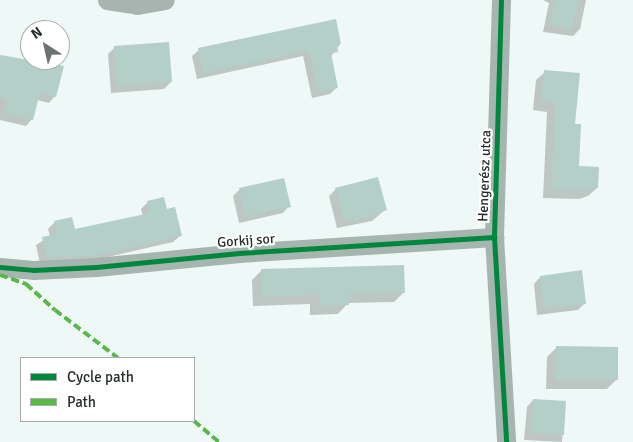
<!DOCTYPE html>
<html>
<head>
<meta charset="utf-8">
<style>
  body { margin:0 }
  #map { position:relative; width:633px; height:442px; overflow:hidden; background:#eef8f6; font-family:Signika,sans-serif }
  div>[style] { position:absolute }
  .shadow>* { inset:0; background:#0003 }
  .building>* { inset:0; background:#b4cec8 }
  .street>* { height:19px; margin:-9.5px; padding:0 9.5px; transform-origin:9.5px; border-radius:9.5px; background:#a7b5b1 }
  .quiet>* { height:4px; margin-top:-2px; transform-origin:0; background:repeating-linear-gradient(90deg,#58b947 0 8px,transparent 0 12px) }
  .cycleway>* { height:5px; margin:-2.5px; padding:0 2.5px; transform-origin:2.5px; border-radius:2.5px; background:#00873e }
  span { translate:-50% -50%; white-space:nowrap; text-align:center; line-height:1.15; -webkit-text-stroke:4.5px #fff; paint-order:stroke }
  .street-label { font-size:14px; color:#252c2a }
  .legend { position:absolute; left:20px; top:357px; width:175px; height:65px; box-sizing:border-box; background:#fff; border:1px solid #a8abaa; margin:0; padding:6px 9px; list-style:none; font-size:15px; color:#252c2a }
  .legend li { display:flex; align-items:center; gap:10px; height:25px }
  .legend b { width:25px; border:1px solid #a8abaa }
  .north { position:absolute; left:20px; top:20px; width:50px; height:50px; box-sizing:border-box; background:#fff; border:1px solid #a8abaa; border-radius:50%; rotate:325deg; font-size:14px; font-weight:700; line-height:20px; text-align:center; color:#252c2a }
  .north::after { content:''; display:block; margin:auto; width:18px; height:22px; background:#6b7371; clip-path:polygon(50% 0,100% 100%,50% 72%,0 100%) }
</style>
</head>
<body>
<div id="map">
  <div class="shadow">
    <i style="clip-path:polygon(543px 0,586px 0,580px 29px,573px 36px,543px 32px,549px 3px)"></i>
    <i style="clip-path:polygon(340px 44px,330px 58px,336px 88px,330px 94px,312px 98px,303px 56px,197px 79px,192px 56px,199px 50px)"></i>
    <i style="clip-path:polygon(115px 47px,171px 82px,164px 89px,111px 93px,108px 54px)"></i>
    <i style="clip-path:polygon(0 56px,55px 96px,49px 103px,37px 100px,32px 119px,26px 126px,0 120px)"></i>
    <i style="clip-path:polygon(545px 72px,574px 125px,577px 168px,597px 188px,588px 196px,579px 199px,543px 198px,547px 112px,533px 110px,536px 80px)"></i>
    <i style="clip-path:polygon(336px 189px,385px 210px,372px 221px,337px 228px,329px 196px)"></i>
    <i style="clip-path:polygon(239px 190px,289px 206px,283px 213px,239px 223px,233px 196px)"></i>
    <i style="clip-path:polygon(148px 202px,166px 210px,180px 236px,173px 242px,86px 262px,40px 264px,36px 245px,50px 236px,48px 229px,55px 222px,74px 231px,143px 216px,141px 209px)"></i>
    <i style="clip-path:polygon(262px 270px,404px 292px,394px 302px,348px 303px,338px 314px,310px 315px,310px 304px,253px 306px,252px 280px)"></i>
    <i style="clip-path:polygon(540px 277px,585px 303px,578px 310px,537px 315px,534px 284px)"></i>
    <i style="clip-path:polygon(556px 348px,616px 380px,607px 389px,546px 389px,547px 357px)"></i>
    <i style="clip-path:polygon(533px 400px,565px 402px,562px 442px,524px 440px,527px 407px)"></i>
  </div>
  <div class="building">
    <i style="clip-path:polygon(554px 0,578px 0,572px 30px,549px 25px)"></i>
    <i style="clip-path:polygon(336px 19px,341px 44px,337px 45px,338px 52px,331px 53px,338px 88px,318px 92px,309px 51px,203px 73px,198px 48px)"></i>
    <i style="clip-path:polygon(169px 42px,172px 82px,117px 87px,114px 46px)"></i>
    <i style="clip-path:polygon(0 55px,64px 66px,56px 97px,40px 93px,33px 120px,4px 113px,7px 99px,0 97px)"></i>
    <i style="clip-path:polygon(544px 70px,580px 73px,575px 124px,581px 124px,579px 166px,599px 167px,598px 188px,589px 188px,588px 191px,551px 190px,555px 103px,541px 102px)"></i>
    <i style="clip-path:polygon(378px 177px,387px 210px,353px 222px,352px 219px,344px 221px,335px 188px)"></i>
    <i style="clip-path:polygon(284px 178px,291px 207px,245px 217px,239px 188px)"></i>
    <i style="clip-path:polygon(164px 197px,167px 209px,175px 207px,182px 236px,94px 256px,47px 258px,42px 237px,57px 234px,54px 221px,72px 217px,75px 229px,150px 213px,147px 201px)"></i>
    <i style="clip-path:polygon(404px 265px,405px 293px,349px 294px,349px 305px,320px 306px,319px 295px,262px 297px,261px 269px)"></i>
    <i style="clip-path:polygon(582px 270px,586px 304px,544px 309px,540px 276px)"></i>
    <i style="clip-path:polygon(556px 346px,618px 347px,618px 380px,556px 380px)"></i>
    <i style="clip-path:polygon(533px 399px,566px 401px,564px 435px,531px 433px)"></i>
  </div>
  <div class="street">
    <i style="left:107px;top:0;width:30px;rotate:9deg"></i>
    <i style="left:137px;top:5px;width:28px;rotate:-10deg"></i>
    <i style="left:501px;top:0;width:237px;rotate:91.7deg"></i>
    <i style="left:494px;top:237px;width:205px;rotate:86.6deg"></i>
    <i style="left:0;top:267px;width:33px;rotate:5deg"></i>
    <i style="left:33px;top:270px;width:63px;rotate:-2.7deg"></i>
    <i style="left:96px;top:267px;width:144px;rotate:-5.6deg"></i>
    <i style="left:239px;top:253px;width:256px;rotate:-3.6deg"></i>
  </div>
  <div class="quiet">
    <i style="left:0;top:275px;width:28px;rotate:19deg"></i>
    <i style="left:26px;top:284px;width:39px;rotate:42deg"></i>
    <i style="left:55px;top:310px;width:79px;rotate:37.3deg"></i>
    <i style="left:194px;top:421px;width:33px;rotate:40deg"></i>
  </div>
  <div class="cycleway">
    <i style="left:501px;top:0;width:237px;rotate:91.7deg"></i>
    <i style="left:494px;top:237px;width:205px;rotate:86.6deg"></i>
    <i style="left:0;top:267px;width:33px;rotate:5deg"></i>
    <i style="left:33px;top:270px;width:63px;rotate:-2.7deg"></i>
    <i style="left:96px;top:267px;width:144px;rotate:-5.6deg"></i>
    <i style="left:239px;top:253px;width:256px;rotate:-3.6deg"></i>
  </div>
  <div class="street-label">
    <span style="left:485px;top:176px;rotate:-88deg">Hengerész utca</span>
    <span style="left:246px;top:241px;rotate:-4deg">Gorkij sor</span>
  </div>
  <ul class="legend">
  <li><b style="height:6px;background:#00873e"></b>Cycle path</li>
  <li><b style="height:6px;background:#58b947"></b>Path</li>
  </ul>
  <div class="north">N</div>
</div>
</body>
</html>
